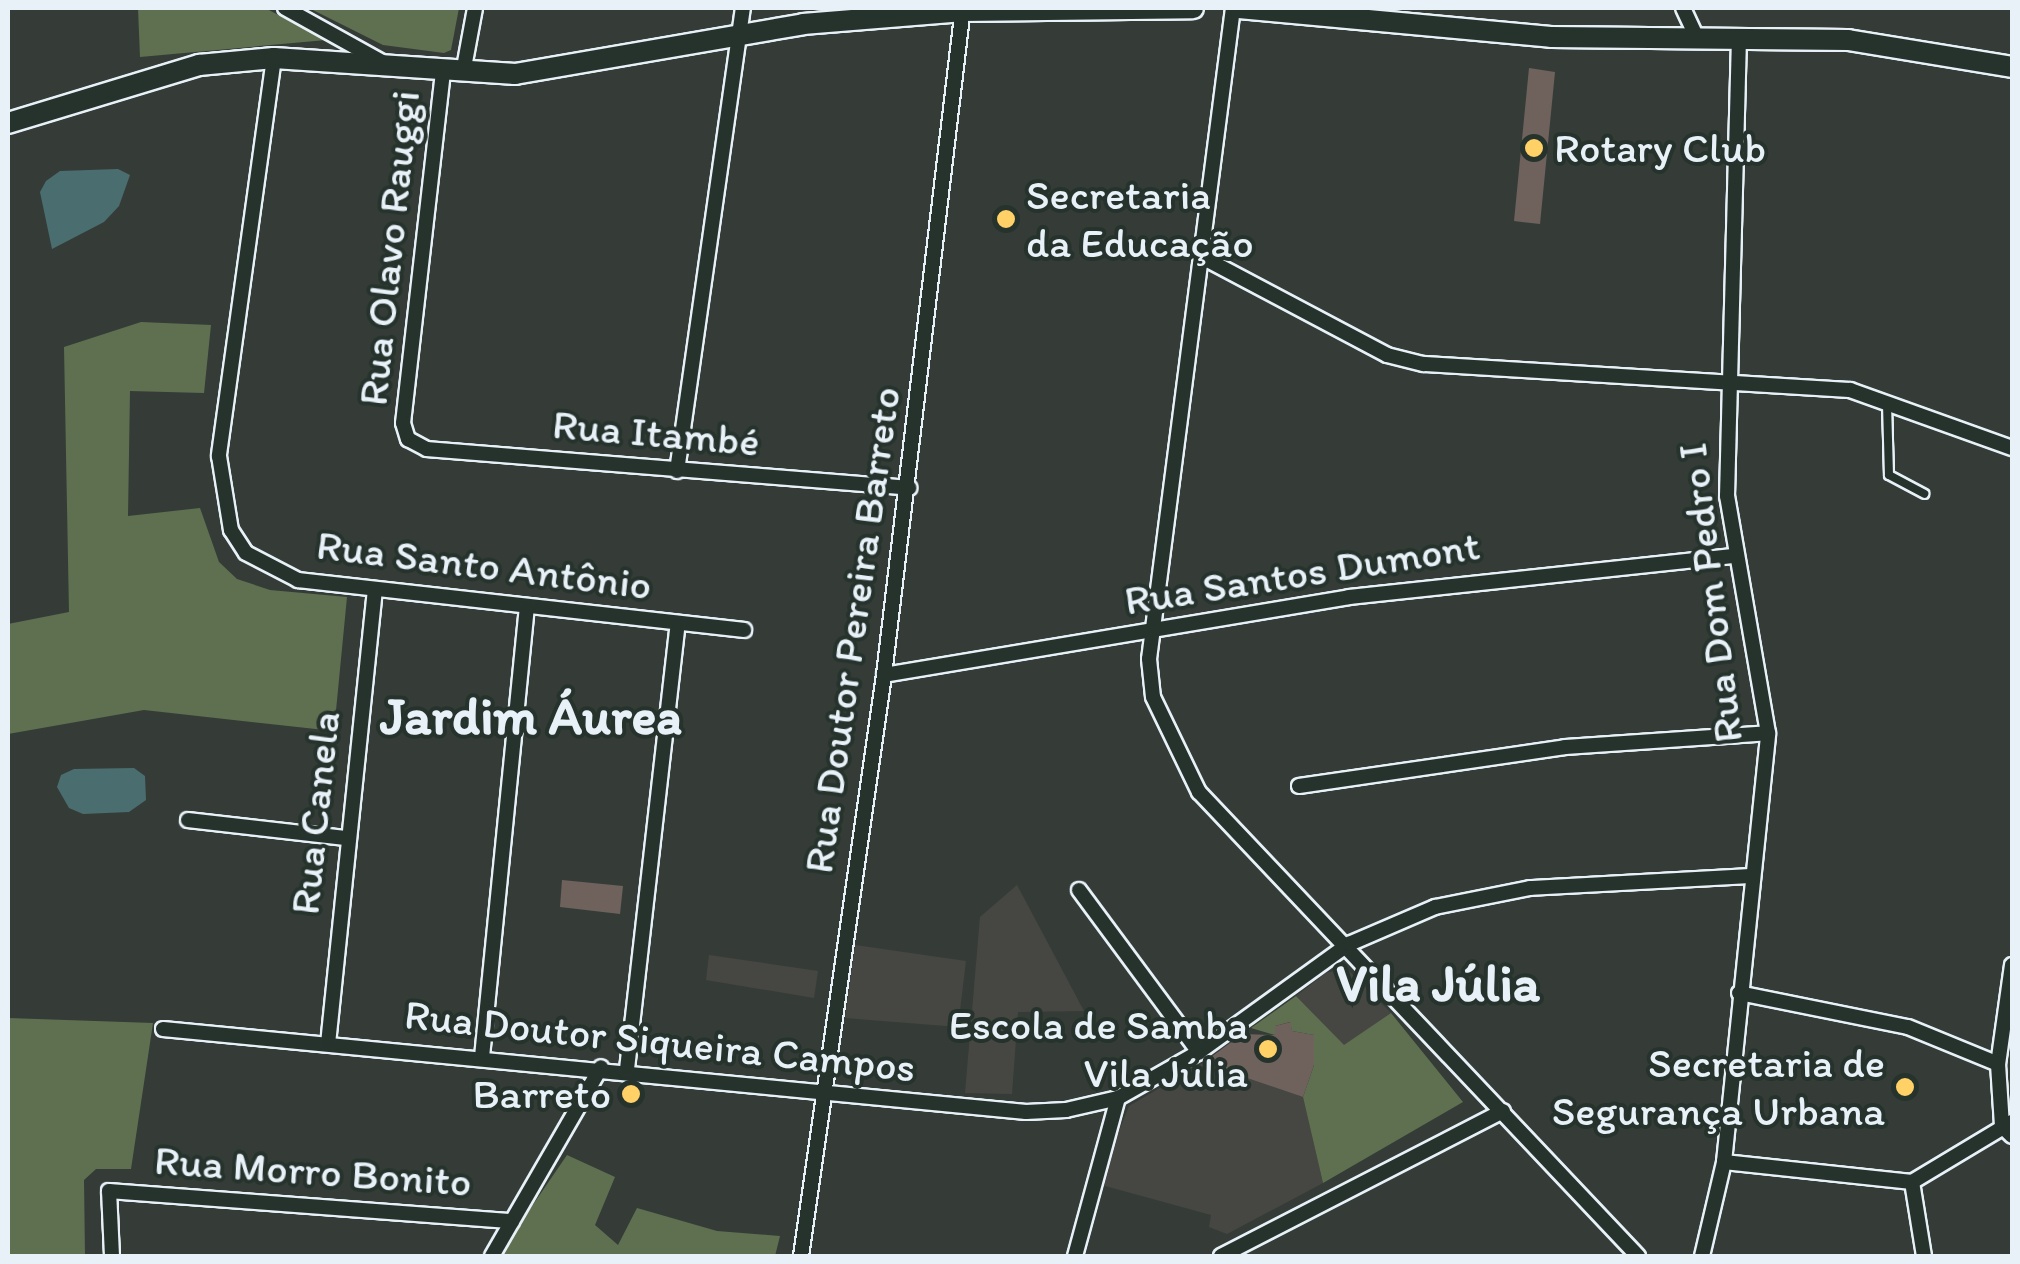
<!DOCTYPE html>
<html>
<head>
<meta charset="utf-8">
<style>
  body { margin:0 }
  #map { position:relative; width:2020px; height:1264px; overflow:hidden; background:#353c37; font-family:Itim,sans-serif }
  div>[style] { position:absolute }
  .built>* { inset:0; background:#464742 }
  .green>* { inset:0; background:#5f7051 }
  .water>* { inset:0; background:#4a6e6f }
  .building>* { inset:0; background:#6f625d }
  .roads { filter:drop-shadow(2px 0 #e8f1f8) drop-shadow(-2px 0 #e8f1f8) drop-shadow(0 2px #e8f1f8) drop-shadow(0 -2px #e8f1f8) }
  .service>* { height:8px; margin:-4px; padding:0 4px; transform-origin:4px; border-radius:4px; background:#26332d }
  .minor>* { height:14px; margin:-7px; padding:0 7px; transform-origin:7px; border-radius:7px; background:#26332d }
  .secondary>* { height:20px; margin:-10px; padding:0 10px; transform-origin:10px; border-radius:10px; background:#26332d }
  .dots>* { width:28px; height:28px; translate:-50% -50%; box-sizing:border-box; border:5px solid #26332d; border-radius:50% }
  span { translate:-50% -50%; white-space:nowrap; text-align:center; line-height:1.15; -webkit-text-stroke:8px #26332d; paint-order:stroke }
  .poi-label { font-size:42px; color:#e8f1f8 }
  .left { translate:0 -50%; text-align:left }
  .right { translate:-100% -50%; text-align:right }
  .street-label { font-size:42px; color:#e8f1f8 }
  .district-label { font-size:52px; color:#e8f1f8; font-weight:700 }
  .frame { position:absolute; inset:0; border:10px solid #e8f1f8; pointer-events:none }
</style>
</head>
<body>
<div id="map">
  <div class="built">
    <i style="clip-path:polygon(1017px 885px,1084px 1011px,1018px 1012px,1012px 1094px,965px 1093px,980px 917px)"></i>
    <i style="clip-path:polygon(855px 945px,966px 961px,958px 1027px,845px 1018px)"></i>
    <i style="clip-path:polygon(709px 955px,818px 971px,814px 998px,706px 980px)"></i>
    <i style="clip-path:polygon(1346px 968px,1391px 1013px,1344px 1046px,1296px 996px,1326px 973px)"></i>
    <i style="clip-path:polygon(1203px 1063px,1303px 1097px,1323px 1183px,1227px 1234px,1209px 1227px,1211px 1215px,1098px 1184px,1129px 1106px)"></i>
  </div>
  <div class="green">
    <i style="clip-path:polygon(138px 8px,265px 8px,326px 40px,140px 57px)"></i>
    <i style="clip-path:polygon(309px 8px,459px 8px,451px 50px,444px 53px,383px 45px)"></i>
    <i style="clip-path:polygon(141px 322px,211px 325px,204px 393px,130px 391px,128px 516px,200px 508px,219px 562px,237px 579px,270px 590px,347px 597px,334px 731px,144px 710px,8px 734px,8px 624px,69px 612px,64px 347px)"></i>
    <i style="clip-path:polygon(1296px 996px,1344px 1045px,1391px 1013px,1463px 1102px,1323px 1183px,1303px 1097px,1314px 1065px,1314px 1035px,1292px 1031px,1290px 1022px,1275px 1026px,1275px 1035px,1251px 1028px)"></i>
    <i style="clip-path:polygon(8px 1018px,153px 1023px,131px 1169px,96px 1169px,84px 1180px,85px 1256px,8px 1256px)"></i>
    <i style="clip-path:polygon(567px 1155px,615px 1177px,595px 1225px,618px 1245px,637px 1208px,717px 1231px,780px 1236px,775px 1256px,498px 1256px)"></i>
  </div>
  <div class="water">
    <i style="clip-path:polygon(118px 169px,130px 175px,119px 206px,104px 222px,52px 249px,40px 192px,46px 181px,60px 171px)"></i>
    <i style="clip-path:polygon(134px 768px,145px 776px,146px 800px,129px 812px,83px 814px,69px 808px,57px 787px,61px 775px,74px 769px)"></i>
  </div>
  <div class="building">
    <i style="clip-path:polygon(1529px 68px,1555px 72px,1540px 224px,1514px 221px)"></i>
    <i style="clip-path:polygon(562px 880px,623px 886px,620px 914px,560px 907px)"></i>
    <i style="clip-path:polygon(1291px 1022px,1292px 1031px,1314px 1035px,1314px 1065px,1303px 1097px,1203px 1063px,1242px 1034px,1275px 1035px,1275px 1026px)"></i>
  </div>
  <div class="roads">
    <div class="service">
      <i style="left:1887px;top:404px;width:71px;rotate:88.4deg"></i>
      <i style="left:1889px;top:475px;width:40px;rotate:28deg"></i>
    </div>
    <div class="minor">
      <i style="left:285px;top:8px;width:113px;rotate:29.1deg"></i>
      <i style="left:1233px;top:8px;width:656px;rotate:97.35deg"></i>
      <i style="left:1149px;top:659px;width:38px;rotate:84deg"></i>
      <i style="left:1153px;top:697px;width:106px;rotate:64.2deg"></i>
      <i style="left:1199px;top:792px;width:639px;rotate:46.59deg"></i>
      <i style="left:1683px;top:8px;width:31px;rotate:65deg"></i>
      <i style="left:274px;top:58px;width:402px;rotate:97.9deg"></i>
      <i style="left:219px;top:456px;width:75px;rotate:80.8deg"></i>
      <i style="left:231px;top:530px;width:27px;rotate:57deg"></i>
      <i style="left:246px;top:553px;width:59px;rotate:27.4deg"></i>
      <i style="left:298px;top:580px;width:449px;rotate:6.4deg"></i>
      <i style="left:443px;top:72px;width:353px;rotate:96.5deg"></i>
      <i style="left:403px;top:423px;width:17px;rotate:73deg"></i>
      <i style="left:408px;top:439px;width:21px;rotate:28deg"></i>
      <i style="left:427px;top:449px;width:484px;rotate:4.6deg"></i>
      <i style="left:463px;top:73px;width:66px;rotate:-79.5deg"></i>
      <i style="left:1202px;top:257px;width:209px;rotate:27.9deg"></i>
      <i style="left:1387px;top:355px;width:38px;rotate:14deg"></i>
      <i style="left:1424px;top:364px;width:427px;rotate:3.5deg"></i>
      <i style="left:1850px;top:390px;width:172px;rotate:19.7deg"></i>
      <i style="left:677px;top:471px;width:468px;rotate:-81.9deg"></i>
      <i style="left:884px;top:675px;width:471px;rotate:-9.5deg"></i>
      <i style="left:1349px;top:597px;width:386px;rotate:-6.1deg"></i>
      <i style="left:1299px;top:786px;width:269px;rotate:-8.3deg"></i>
      <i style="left:1565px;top:747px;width:203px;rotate:-3.9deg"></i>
      <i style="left:188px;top:820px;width:158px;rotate:6.5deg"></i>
      <i style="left:1079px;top:890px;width:202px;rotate:53.5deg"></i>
      <i style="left:2012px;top:965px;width:100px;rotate:98deg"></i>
      <i style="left:1998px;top:1064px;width:62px;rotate:86.3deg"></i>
      <i style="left:2002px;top:1126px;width:14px;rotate:45deg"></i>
      <i style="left:1739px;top:993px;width:172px;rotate:11.4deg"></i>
      <i style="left:1908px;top:1027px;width:97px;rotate:22.3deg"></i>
      <i style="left:163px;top:1029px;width:867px;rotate:5.49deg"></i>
      <i style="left:1026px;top:1112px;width:40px;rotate:-2.9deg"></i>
      <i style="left:1066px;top:1110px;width:53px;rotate:-13deg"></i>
      <i style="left:1118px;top:1098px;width:93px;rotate:-29.6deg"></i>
      <i style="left:1199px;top:1052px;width:185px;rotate:-35.8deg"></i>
      <i style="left:1349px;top:944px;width:94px;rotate:-23.3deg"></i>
      <i style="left:1435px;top:907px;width:97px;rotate:-11.3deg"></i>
      <i style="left:1530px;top:888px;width:223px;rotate:-3.1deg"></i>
      <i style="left:328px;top:1044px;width:457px;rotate:-84.1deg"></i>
      <i style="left:482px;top:1057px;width:453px;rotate:-84.3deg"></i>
      <i style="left:627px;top:1069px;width:449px;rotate:-83.5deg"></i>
      <i style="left:1724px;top:1162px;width:189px;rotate:6.1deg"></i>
      <i style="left:1912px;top:1182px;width:117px;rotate:-31deg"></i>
      <i style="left:1912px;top:1182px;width:75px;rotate:80.8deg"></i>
      <i style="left:112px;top:1256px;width:65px;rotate:-92.6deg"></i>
      <i style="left:109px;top:1191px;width:404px;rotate:4.3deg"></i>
      <i style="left:492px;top:1256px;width:218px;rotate:-60deg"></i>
      <i style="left:801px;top:1256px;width:587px;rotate:-81.87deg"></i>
      <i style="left:884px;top:675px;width:672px;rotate:-83.25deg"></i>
      <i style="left:1075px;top:1256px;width:164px;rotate:-74.8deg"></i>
      <i style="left:1221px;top:1256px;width:317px;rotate:-27.2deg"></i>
      <i style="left:1702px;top:1256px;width:97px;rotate:-76.8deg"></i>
      <i style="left:1724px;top:1162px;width:431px;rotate:-84.1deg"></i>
      <i style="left:1768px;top:733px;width:241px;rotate:-99.8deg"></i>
      <i style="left:1727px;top:496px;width:459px;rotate:-88.5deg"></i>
    </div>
    <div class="secondary">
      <i style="left:1239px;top:8px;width:313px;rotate:5.3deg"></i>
      <i style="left:1551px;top:37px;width:297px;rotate:0.6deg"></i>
      <i style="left:1848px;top:40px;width:166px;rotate:9.3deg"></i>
      <i style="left:8px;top:123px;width:200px;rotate:-16.9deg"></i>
      <i style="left:199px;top:65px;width:75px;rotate:-5.3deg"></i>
      <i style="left:274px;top:58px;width:242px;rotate:3.8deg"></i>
      <i style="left:515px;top:74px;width:292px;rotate:-9.8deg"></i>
      <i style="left:803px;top:24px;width:161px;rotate:-4.6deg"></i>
      <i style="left:963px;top:11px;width:230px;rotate:-0.7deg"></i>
    </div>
  </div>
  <div class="dots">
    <i style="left:1534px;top:148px;background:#ffd166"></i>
    <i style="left:1006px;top:219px;background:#ffd166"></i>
    <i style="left:1268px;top:1049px;background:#ffd166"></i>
    <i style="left:1905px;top:1087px;background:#ffd166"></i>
    <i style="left:631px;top:1094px;background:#ffd166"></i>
  </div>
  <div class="poi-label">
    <span class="left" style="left:1554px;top:148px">Rotary Club</span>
    <span class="left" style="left:1026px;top:219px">Secretaria<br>da Educação</span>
    <span class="right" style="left:1248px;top:1049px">Escola de Samba<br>Vila Júlia</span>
    <span class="right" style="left:1885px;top:1087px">Secretaria de<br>Segurança Urbana</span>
    <span class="right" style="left:611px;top:1094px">Barreto</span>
  </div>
  <div class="street-label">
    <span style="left:389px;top:248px;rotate:-84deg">Rua Olavo Rauggi</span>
    <span style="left:656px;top:433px;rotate:5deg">Rua Itambé</span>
    <span style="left:484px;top:565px;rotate:7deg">Rua Santo Antônio</span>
    <span style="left:1302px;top:573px;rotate:-9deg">Rua Santos Dumont</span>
    <span style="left:1710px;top:593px;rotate:-97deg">Rua Dom Pedro I</span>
    <span style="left:852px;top:630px;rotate:-82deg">Rua Doutor Pereira Barreto</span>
    <span style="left:315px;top:813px;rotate:-84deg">Rua Canela</span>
    <span style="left:660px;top:1041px;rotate:6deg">Rua Doutor Siqueira Campos</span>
    <span style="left:313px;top:1171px;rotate:4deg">Rua Morro Bonito</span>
  </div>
  <div class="district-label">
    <span style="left:531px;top:717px">Jardim Áurea</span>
    <span style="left:1438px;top:984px">Vila Júlia</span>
  </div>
  <div class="frame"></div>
</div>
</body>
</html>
